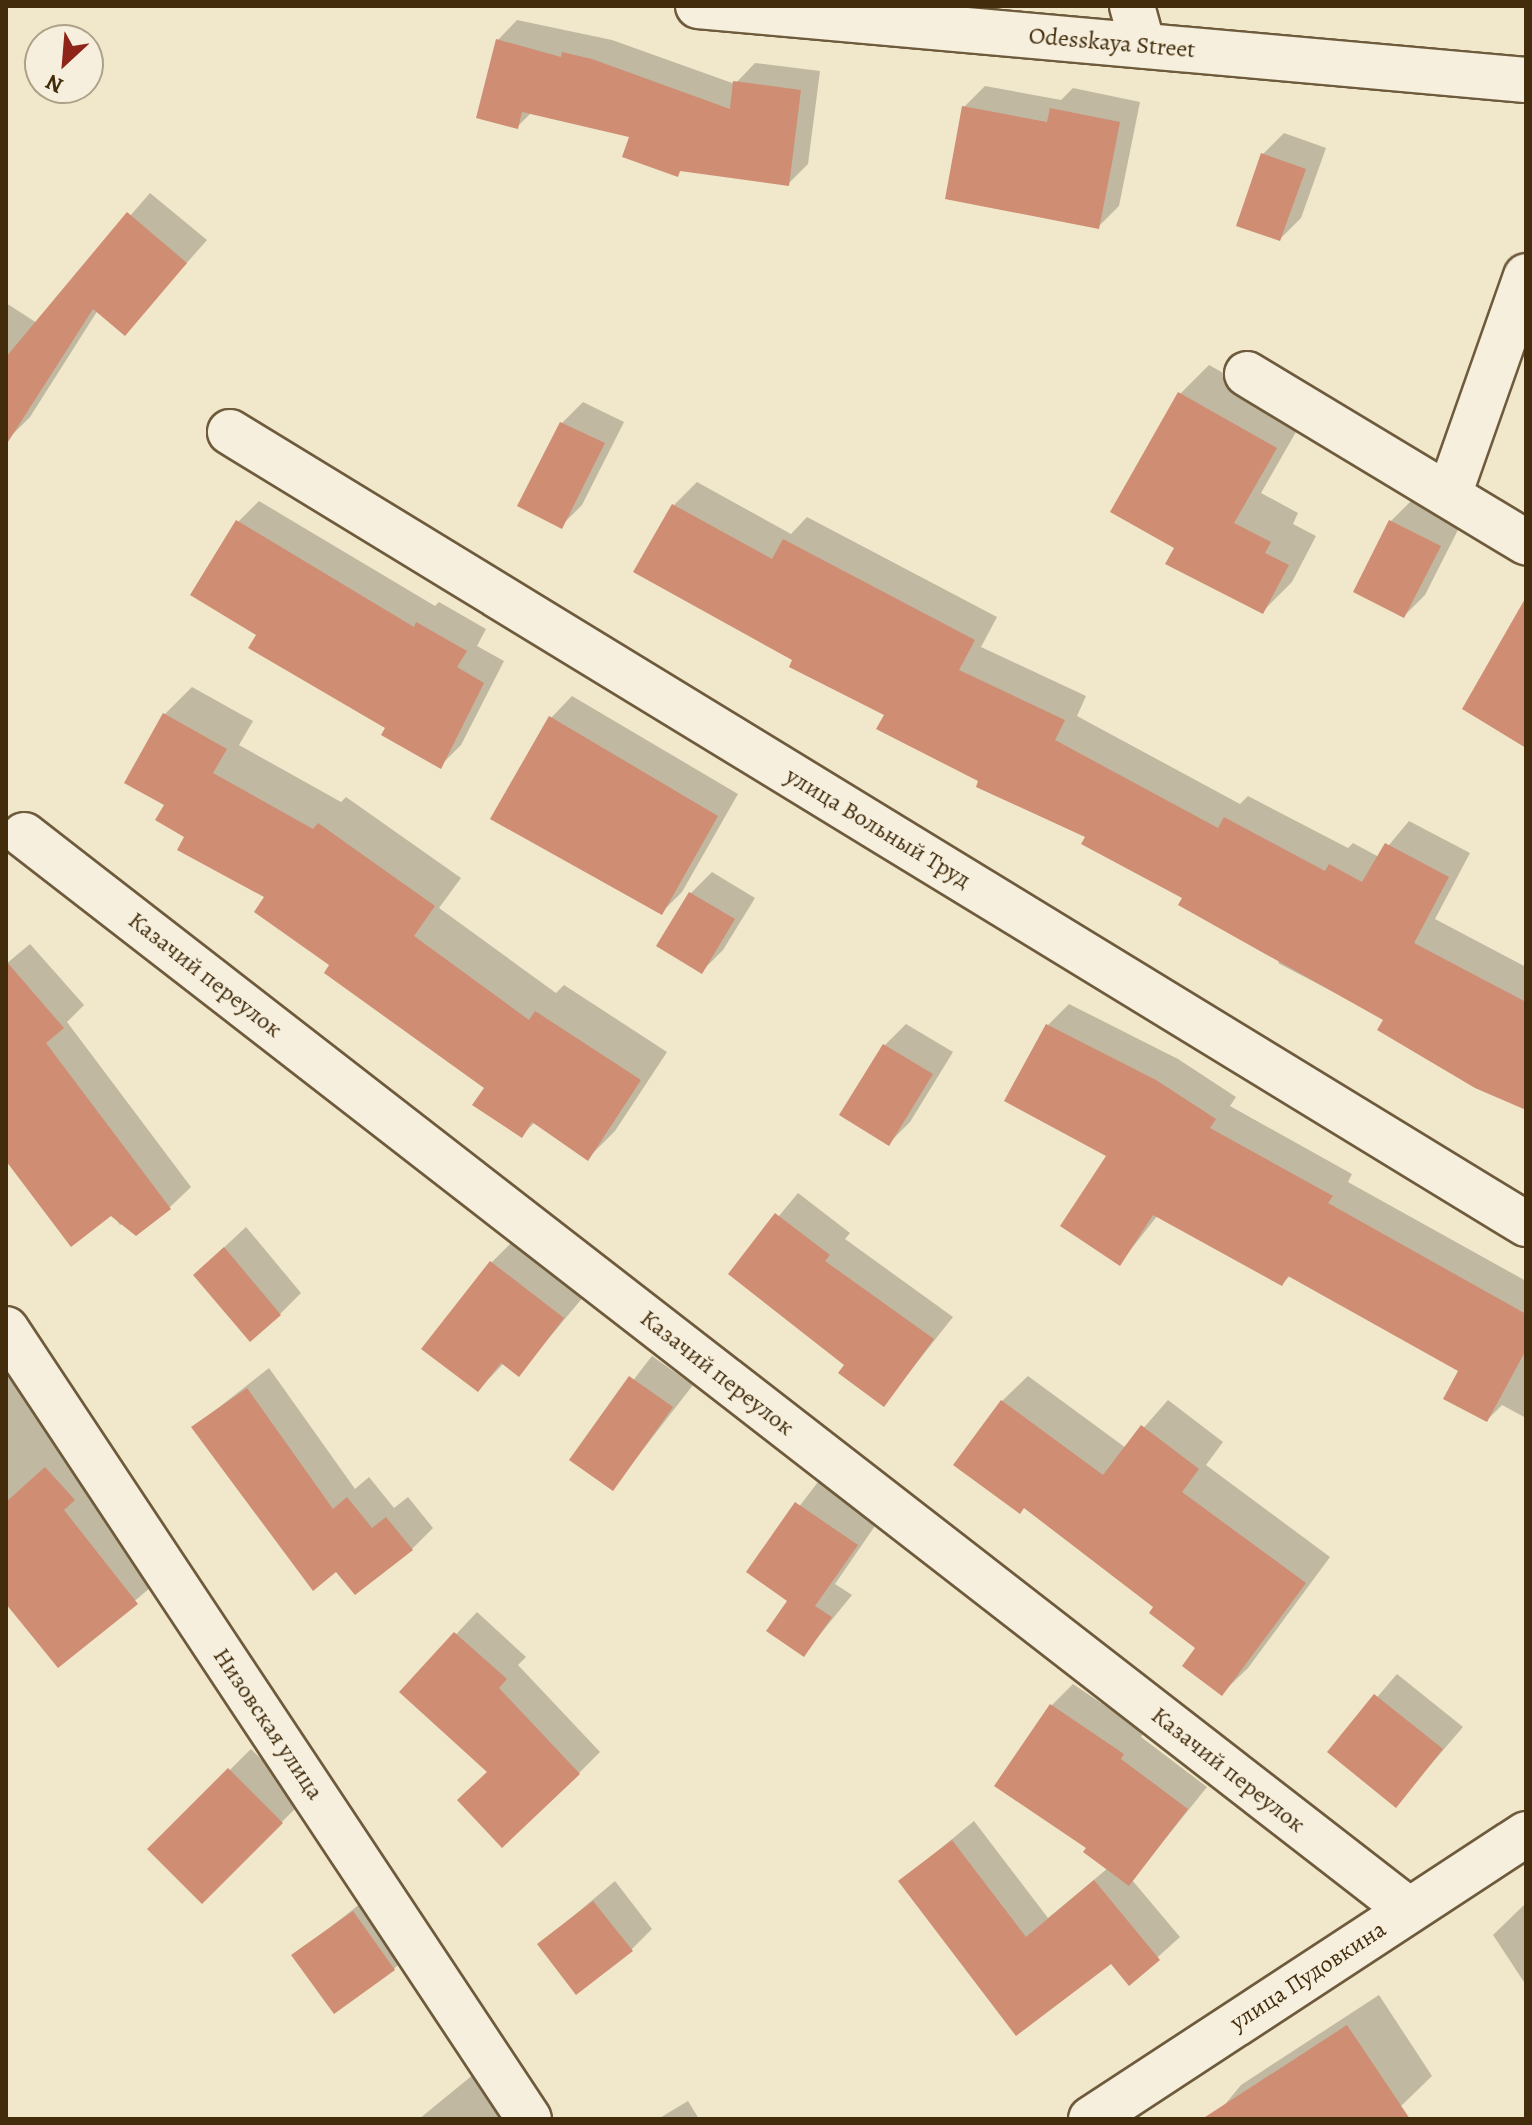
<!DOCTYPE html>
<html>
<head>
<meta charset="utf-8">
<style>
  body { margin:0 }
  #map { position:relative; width:1532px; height:2125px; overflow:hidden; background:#f1e7ca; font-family:Alegreya,serif }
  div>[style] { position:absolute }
  .shadow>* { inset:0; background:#0003 }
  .building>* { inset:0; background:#cf8d74 }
  .roads { filter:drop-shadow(2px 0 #6e5b3c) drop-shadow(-2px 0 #6e5b3c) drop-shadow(0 2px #6e5b3c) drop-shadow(0 -2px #6e5b3c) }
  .minor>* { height:44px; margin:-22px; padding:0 22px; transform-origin:22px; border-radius:22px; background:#f6efdd }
  .secondary>* { height:44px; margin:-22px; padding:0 22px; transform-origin:22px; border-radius:22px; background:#f6efdd }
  span { translate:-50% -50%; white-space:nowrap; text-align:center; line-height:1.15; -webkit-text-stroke:8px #f6efdd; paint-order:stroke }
  .street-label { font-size:24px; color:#422c0c }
  .frame { position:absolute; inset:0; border:8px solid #422c0c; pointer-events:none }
  .north { position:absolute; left:24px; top:24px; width:80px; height:80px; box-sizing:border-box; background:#f6efdd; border:2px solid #aea189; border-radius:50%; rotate:206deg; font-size:22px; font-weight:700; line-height:32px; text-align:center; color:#422c0c }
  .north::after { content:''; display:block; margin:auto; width:28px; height:36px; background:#8f2418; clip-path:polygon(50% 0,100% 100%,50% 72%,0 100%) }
</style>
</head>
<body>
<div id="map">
  <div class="shadow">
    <i style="clip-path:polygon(517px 20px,612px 40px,735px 84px,755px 63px,820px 71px,808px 164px,788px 184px,682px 170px,677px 174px,632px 136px,532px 112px,517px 127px,498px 40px)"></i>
    <i style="clip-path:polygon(985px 86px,1061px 100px,1073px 88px,1140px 102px,1119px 206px,1098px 227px,964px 107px)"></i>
    <i style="clip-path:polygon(1284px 133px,1326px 148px,1301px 218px,1280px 239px,1263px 154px)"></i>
    <i style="clip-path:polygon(150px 193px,207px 240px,125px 333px,98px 310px,30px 417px,9px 438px,6px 303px,37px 323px)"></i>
    <i style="clip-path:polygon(1209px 365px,1304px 418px,1261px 493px,1298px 513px,1293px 524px,1316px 536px,1292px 582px,1263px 611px,1176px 547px,1180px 394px)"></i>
    <i style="clip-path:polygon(583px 402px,624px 422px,582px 505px,561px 526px,520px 505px,562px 423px)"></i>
    <i style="clip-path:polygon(697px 482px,791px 534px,807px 517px,997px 617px,981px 647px,1086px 696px,1077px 716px,1240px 804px,1248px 796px,1348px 848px,1353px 843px,1379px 857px,1409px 821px,1470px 853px,1435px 919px,1526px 967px,1526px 1108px,1385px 1019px,1278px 963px,1282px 957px,1087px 837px,981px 781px,886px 714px,795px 660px,674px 505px)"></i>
    <i style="clip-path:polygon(1412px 500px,1461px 524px,1425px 595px,1404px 616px,1356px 591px,1391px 521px)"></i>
    <i style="clip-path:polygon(259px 501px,435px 606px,439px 602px,486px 629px,477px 646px,504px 661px,461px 745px,440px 766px,258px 635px,238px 522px)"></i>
    <i style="clip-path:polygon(192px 687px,253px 721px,239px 745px,341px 802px,346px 797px,461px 878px,439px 908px,556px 993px,564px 985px,667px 1052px,615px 1131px,588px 1158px,535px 1122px,521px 1136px,486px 1087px,331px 964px,267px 897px,187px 836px,167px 805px,126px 782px,165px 714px)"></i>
    <i style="clip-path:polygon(572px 696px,738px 794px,682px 892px,661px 913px,551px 718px)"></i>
    <i style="clip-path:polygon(712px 872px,755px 898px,723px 950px,702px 971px,691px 893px)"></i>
    <i style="clip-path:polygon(30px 944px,84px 1005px,67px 1022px,191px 1187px,169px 1208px,120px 1225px,111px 1213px,6px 1158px,6px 964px)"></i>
    <i style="clip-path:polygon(1069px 1004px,1178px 1059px,1236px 1097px,1230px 1106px,1352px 1174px,1348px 1182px,1526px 1281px,1526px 1418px,1502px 1405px,1487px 1420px,1461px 1370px,1291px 1275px,1282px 1284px,1158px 1215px,1120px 1263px,1109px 1155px,1048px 1025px)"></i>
    <i style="clip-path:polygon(906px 1024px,953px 1052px,910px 1122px,889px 1143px,841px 1115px,885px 1045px)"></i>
    <i style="clip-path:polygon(798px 1193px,850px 1233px,845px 1239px,953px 1317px,884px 1404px,846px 1364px,731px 1274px)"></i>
    <i style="clip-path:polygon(246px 1227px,301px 1293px,280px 1314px,217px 1254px)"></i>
    <i style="clip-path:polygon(512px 1242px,584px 1296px,519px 1374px,504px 1363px,478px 1390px,491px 1263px)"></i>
    <i style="clip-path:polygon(652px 1356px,693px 1385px,613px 1488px,572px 1459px)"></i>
    <i style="clip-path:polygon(6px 1359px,95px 1478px,84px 1488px,158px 1581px,59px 1666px,6px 1601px)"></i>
    <i style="clip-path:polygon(269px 1368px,355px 1489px,369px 1477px,394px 1508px,408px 1497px,433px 1528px,412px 1549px,337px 1569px,194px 1427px)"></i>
    <i style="clip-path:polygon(1028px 1376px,1126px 1448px,1168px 1400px,1223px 1442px,1206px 1465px,1330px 1557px,1248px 1668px,1222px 1693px,1198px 1647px,1156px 1607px,1002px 1401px)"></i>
    <i style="clip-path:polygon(818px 1482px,877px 1523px,835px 1584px,852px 1595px,804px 1654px,790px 1601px,749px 1572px)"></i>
    <i style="clip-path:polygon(477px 1612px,526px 1657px,518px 1665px,600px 1752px,579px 1773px,489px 1771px,402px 1692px)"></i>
    <i style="clip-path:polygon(1397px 1674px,1463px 1727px,1396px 1805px,1330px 1752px)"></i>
    <i style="clip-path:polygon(1073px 1684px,1144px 1732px,1141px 1737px,1207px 1787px,1132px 1880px,1180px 1937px,1129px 1983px,1111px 1961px,1016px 2033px,901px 1881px,974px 1821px,1048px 1918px,1108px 1868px,1089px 1847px,1051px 1706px)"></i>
    <i style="clip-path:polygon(251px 1749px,303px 1801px,202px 1901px,150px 1849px)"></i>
    <i style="clip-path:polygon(615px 1881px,652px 1929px,631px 1950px,540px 1944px)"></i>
    <i style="clip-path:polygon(375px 1892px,415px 1948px,394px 1969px,294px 1956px)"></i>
    <i style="clip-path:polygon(1526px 1903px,1526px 1985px,1493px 1935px)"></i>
    <i style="clip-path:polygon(1379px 1995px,1432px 2076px,1401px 2106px,1382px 2119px,1213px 2119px,1241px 2085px)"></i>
    <i style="clip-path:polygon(480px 2069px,511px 2119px,419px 2119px)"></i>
    <i style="clip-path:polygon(688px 2101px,699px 2119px,658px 2119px)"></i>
  </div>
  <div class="building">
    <i style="clip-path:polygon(496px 39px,561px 57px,562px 52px,592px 59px,730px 109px,733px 81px,801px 90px,789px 186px,680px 171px,678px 177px,622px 157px,629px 137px,522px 112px,518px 129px,476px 118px)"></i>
    <i style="clip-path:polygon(962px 106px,1047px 122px,1050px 108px,1120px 122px,1099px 229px,945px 199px)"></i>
    <i style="clip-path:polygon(1261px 153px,1306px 169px,1280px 241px,1236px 226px)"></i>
    <i style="clip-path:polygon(127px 212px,187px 263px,125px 336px,93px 309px,6px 445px,6px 357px)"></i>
    <i style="clip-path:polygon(1178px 392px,1277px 448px,1234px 523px,1271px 542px,1265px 553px,1289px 565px,1263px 614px,1165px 564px,1174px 548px,1110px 512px)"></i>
    <i style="clip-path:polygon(560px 422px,605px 443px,562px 529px,517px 506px)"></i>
    <i style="clip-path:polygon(672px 504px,772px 559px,783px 539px,975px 640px,959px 670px,1065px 720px,1055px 740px,1218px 828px,1224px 817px,1325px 871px,1329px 864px,1362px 882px,1385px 843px,1449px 877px,1414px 943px,1526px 1002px,1526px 1110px,1475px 1088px,1377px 1030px,1383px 1020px,1178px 905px,1182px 898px,1081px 844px,1085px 837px,976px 787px,978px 781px,876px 729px,884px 715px,789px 667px,792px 660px,633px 572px)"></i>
    <i style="clip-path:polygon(236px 520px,414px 627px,416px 622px,467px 651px,457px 667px,484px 683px,441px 769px,381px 735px,385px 728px,248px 648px,256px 635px,190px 595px)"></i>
    <i style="clip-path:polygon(1389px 520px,1441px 546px,1404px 618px,1353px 592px)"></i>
    <i style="clip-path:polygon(1526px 597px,1526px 748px,1462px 709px)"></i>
    <i style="clip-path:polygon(163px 713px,227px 749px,213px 773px,313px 829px,318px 823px,435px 906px,414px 936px,529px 1020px,535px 1011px,641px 1080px,588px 1161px,532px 1122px,522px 1138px,472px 1105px,484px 1088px,324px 973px,329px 965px,254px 912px,264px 897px,177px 850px,184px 837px,155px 820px,164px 805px,124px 783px)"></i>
    <i style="clip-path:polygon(549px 716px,718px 816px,662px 915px,490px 819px)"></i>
    <i style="clip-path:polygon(689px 892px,735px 919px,702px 974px,656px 946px)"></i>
    <i style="clip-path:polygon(6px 961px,64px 1028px,46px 1043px,171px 1209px,136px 1236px,111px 1216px,71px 1247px,6px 1161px)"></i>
    <i style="clip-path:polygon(1046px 1024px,1156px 1080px,1216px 1119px,1210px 1128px,1333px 1196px,1328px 1203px,1526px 1314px,1526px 1350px,1487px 1422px,1443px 1399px,1458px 1371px,1288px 1276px,1282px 1286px,1153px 1215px,1120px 1266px,1060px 1226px,1106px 1156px,1004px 1101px)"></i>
    <i style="clip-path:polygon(883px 1044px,933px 1074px,889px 1146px,839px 1115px)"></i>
    <i style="clip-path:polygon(775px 1213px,830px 1255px,825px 1261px,934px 1339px,884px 1407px,838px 1373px,844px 1365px,728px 1274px)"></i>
    <i style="clip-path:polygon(224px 1247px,281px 1315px,250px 1342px,193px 1275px)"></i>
    <i style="clip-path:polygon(490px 1261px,564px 1318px,519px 1377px,501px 1363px,478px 1392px,421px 1349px)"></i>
    <i style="clip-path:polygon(629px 1376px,673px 1407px,613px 1491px,569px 1460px)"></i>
    <i style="clip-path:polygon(247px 1388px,333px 1509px,347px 1497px,372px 1528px,386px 1517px,413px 1550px,355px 1595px,336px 1572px,313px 1591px,191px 1427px)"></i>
    <i style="clip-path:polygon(1001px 1400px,1103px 1475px,1141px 1425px,1199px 1469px,1182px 1492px,1306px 1583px,1222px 1696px,1182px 1666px,1195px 1648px,1149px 1613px,1153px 1607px,1024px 1508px,1020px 1514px,953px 1465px)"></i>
    <i style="clip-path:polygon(45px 1467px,75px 1500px,64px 1510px,138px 1604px,58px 1668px,6px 1604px,6px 1502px)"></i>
    <i style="clip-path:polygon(795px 1502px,858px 1545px,815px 1606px,832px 1617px,804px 1657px,766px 1631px,787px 1601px,746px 1572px)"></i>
    <i style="clip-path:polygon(454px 1632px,507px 1679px,499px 1688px,580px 1774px,502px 1848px,457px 1800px,487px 1772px,399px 1692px)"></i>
    <i style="clip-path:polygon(1374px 1694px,1443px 1749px,1396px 1808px,1327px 1752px)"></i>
    <i style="clip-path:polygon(1050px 1704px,1124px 1754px,1121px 1759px,1188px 1809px,1129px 1886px,1083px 1852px,1086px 1848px,994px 1786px)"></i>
    <i style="clip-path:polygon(228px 1768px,283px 1823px,202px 1904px,147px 1849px)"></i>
    <i style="clip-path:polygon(952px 1840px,1026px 1937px,1094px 1880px,1160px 1960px,1129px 1986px,1111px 1964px,1016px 2036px,898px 1881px)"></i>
    <i style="clip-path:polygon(593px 1901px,633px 1951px,576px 1995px,537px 1944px)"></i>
    <i style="clip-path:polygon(353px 1911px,395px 1970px,334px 2014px,291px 1955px)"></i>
    <i style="clip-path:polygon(1347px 2025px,1410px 2119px,1202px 2119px)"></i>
  </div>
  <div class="roads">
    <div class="minor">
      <i style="left:1132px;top:6px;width:41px;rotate:74.6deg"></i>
      <i style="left:1247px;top:374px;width:326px;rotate:31.1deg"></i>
      <i style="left:230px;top:432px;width:1519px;rotate:31.43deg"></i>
      <i style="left:1449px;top:495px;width:232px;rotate:-70.6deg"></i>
      <i style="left:24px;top:835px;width:1753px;rotate:37.82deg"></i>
      <i style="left:6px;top:1329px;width:947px;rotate:56.49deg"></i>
      <i style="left:1091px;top:2119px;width:520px;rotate:-33.23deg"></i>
    </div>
    <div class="secondary">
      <i style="left:698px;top:6px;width:831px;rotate:5.11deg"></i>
    </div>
  </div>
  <div class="street-label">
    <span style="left:1112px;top:43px;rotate:5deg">Odesskaya Street</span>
    <span style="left:878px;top:828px;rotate:31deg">улица Вольный Труд</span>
    <span style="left:205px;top:975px;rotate:38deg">Казачий переулок</span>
    <span style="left:717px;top:1373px;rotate:38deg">Казачий переулок</span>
    <span style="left:268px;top:1724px;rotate:56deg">Низовская улица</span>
    <span style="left:1228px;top:1770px;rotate:38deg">Казачий переулок</span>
    <span style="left:1308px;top:1976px;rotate:-33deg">улица Пудовкина</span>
  </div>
  <div class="frame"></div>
  <div class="north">N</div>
</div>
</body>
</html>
